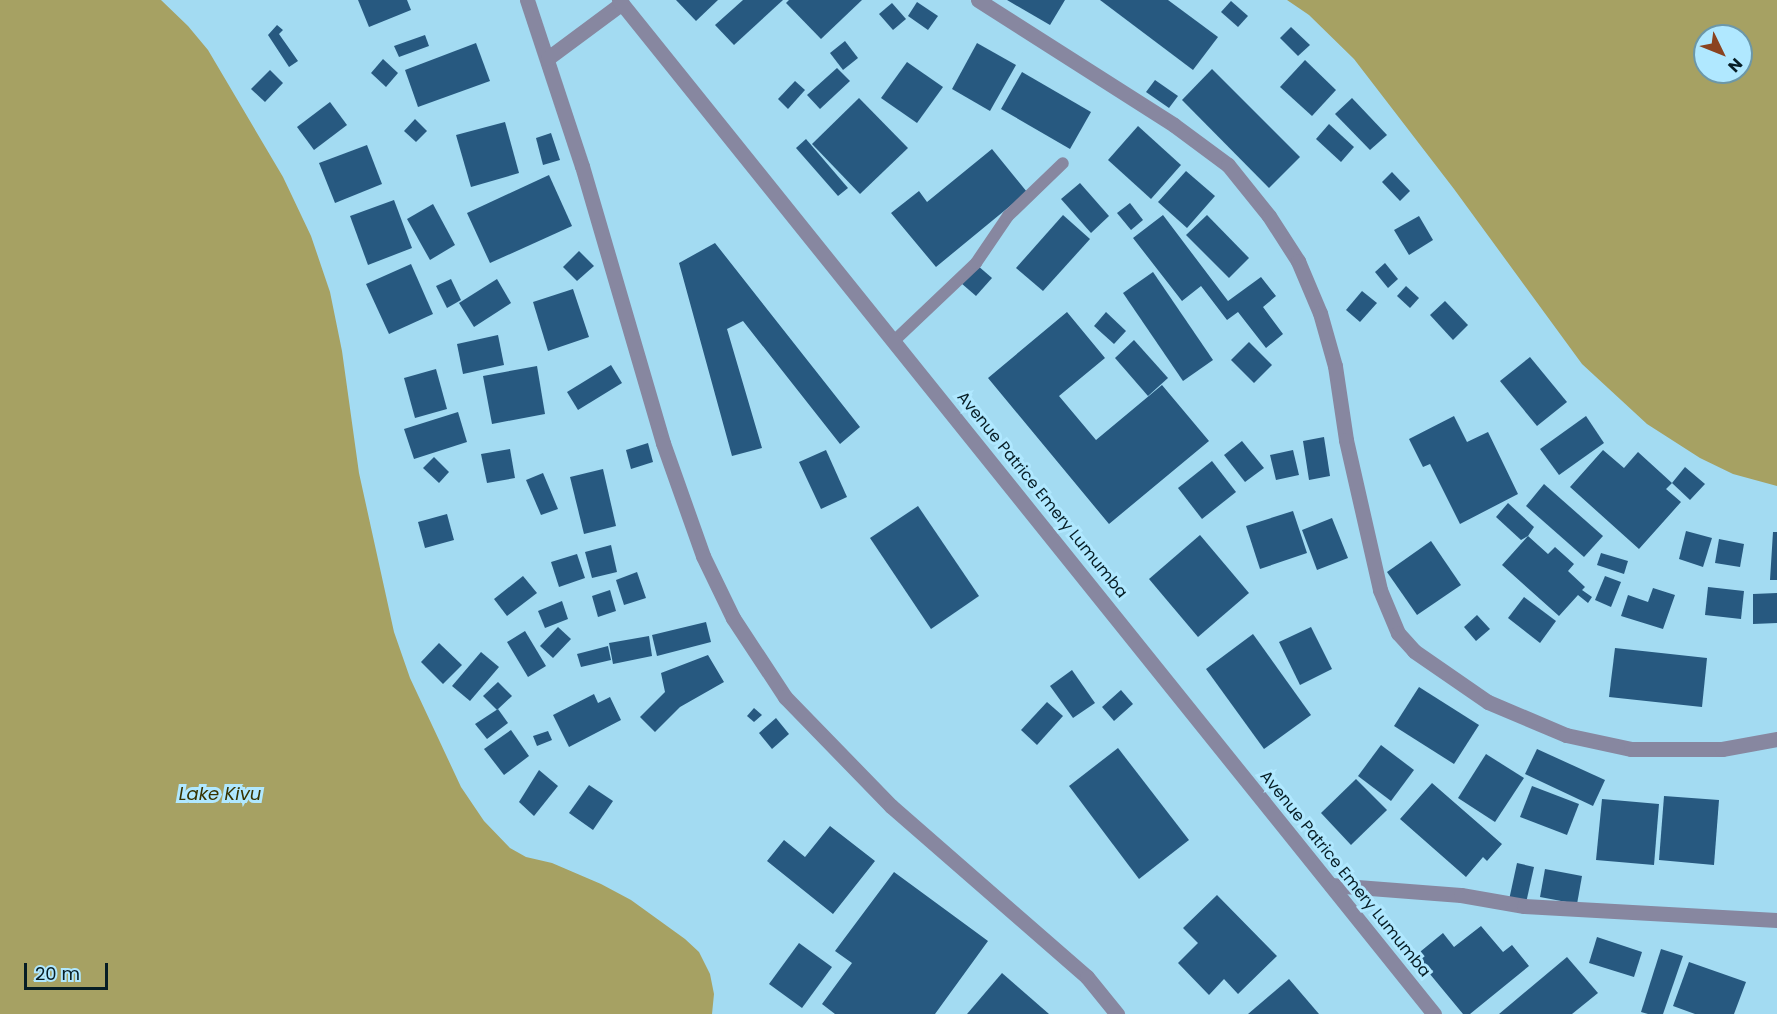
<!DOCTYPE html>
<html>
<head>
<meta charset="utf-8">
<style>
  body { margin:0 }
  #map { position:relative; width:1777px; height:1014px; overflow:hidden; background:#a3dbf2; font-family:Poppins,sans-serif }
  div>[style] { position:absolute }
  .water>* { inset:0; background:#a6a163 }
  .building>* { inset:0; background:#275980 }
  .service>* { height:12px; margin:-6px; padding:0 6px; transform-origin:6px; border-radius:6px; background:#8787a0 }
  .minor>* { height:15px; margin:-7.5px; padding:0 7.5px; transform-origin:7.5px; border-radius:7.5px; background:#8787a0 }
  .tertiary>* { height:15px; margin:-7.5px; padding:0 7.5px; transform-origin:7.5px; border-radius:7.5px; background:#8787a0 }
  span { translate:-50% -50%; white-space:nowrap; text-align:center; line-height:1.15; -webkit-text-stroke:6px #b0e8ff; paint-order:stroke }
  .street-label { font-size:16px; color:#061d25 }
  .water-label { font-size:18px; color:#373300; font-style:italic }
  .north { position:absolute; left:1693px; top:24px; width:60px; height:60px; box-sizing:border-box; background:#b0e8ff; border:2px solid #6c97a8; border-radius:50%; rotate:133deg; font-size:16px; font-weight:700; line-height:24px; text-align:center; color:#061d25 }
  .north::after { content:''; display:block; margin:auto; width:21px; height:27px; background:#8a4320; clip-path:polygon(50% 0,100% 100%,50% 72%,0 100%) }
  .scale { position:absolute; left:24px; top:963px; width:84px; height:27px; box-sizing:border-box; border:3px solid #061d25; border-top:0; padding-left:8px; font-size:18px; line-height:21px; white-space:nowrap; color:#061d25; -webkit-text-stroke:4px #b0e8ff; paint-order:stroke }
</style>
</head>
<body>
<div id="map">
  <div class="water">
    <i style="clip-path:polygon(0 0,161px 0,188px 26px,208px 50px,283px 177px,311px 236px,330px 292px,342px 351px,359px 473px,394px 632px,410px 678px,461px 787px,484px 821px,510px 848px,526px 857px,552px 863px,601px 884px,631px 900px,685px 939px,699px 952px,710px 974px,714px 994px,712px 1014px,0 1014px)"></i>
    <i style="clip-path:polygon(evenodd,1287px 0,1777px 0,1777px 486px,1733px 474px,1700px 458px,1647px 424px,1582px 364px,1454px 189px,1354px 59px,1309px 15px,1287px 0,1705px 36px,1741px 36px,1741px 72px,1705px 72px,1705px 36px)"></i>
  </div>
  <div class="building">
    <i style="clip-path:polygon(358px 0,407px 0,411px 10px,369px 27px)"></i>
    <i style="clip-path:polygon(676px 0,718px 0,696px 21px)"></i>
    <i style="clip-path:polygon(743px 0,783px 0,734px 45px,715px 25px)"></i>
    <i style="clip-path:polygon(789px 0,862px 0,821px 39px,786px 3px)"></i>
    <i style="clip-path:polygon(1007px 0,1065px 0,1050px 25px)"></i>
    <i style="clip-path:polygon(1100px 0,1168px 0,1218px 37px,1193px 70px)"></i>
    <i style="clip-path:polygon(1231px 1px,1248px 16px,1238px 27px,1221px 12px)"></i>
    <i style="clip-path:polygon(917px 2px,938px 16px,928px 30px,908px 16px)"></i>
    <i style="clip-path:polygon(892px 3px,906px 19px,893px 30px,879px 14px)"></i>
    <i style="clip-path:polygon(277px 25px,283px 30px,279px 34px,298px 61px,289px 67px,268px 35px)"></i>
    <i style="clip-path:polygon(1291px 27px,1310px 45px,1298px 56px,1280px 38px)"></i>
    <i style="clip-path:polygon(425px 35px,429px 46px,399px 57px,394px 46px)"></i>
    <i style="clip-path:polygon(845px 41px,858px 58px,843px 70px,830px 53px)"></i>
    <i style="clip-path:polygon(476px 43px,490px 81px,418px 107px,405px 70px)"></i>
    <i style="clip-path:polygon(977px 43px,1016px 65px,990px 111px,952px 89px)"></i>
    <i style="clip-path:polygon(383px 59px,398px 73px,386px 87px,371px 73px)"></i>
    <i style="clip-path:polygon(1305px 60px,1336px 90px,1312px 116px,1280px 87px)"></i>
    <i style="clip-path:polygon(907px 62px,943px 87px,917px 123px,881px 98px)"></i>
    <i style="clip-path:polygon(837px 68px,850px 81px,820px 109px,807px 95px)"></i>
    <i style="clip-path:polygon(1212px 69px,1300px 157px,1269px 188px,1182px 100px)"></i>
    <i style="clip-path:polygon(270px 70px,283px 83px,265px 102px,251px 89px)"></i>
    <i style="clip-path:polygon(1022px 72px,1091px 112px,1070px 149px,1001px 109px)"></i>
    <i style="clip-path:polygon(1155px 80px,1178px 96px,1169px 108px,1146px 92px)"></i>
    <i style="clip-path:polygon(795px 81px,805px 90px,788px 109px,778px 99px)"></i>
    <i style="clip-path:polygon(859px 98px,908px 148px,860px 194px,812px 144px)"></i>
    <i style="clip-path:polygon(1352px 98px,1387px 135px,1370px 150px,1335px 114px)"></i>
    <i style="clip-path:polygon(330px 102px,347px 125px,314px 150px,297px 127px)"></i>
    <i style="clip-path:polygon(415px 119px,427px 131px,416px 142px,404px 131px)"></i>
    <i style="clip-path:polygon(505px 122px,519px 173px,471px 187px,456px 135px)"></i>
    <i style="clip-path:polygon(1329px 124px,1354px 147px,1341px 162px,1316px 139px)"></i>
    <i style="clip-path:polygon(1138px 126px,1181px 165px,1151px 199px,1108px 160px)"></i>
    <i style="clip-path:polygon(551px 133px,560px 160px,543px 165px,536px 138px)"></i>
    <i style="clip-path:polygon(806px 139px,848px 188px,838px 196px,796px 148px)"></i>
    <i style="clip-path:polygon(367px 145px,382px 184px,335px 203px,319px 163px)"></i>
    <i style="clip-path:polygon(992px 149px,1027px 192px,936px 267px,891px 213px,919px 191px,927px 202px)"></i>
    <i style="clip-path:polygon(1186px 171px,1215px 196px,1187px 228px,1158px 202px)"></i>
    <i style="clip-path:polygon(1392px 172px,1410px 191px,1400px 201px,1382px 182px)"></i>
    <i style="clip-path:polygon(549px 175px,572px 226px,490px 263px,467px 213px)"></i>
    <i style="clip-path:polygon(1080px 183px,1109px 216px,1091px 233px,1061px 199px)"></i>
    <i style="clip-path:polygon(394px 200px,412px 248px,368px 265px,350px 216px)"></i>
    <i style="clip-path:polygon(1130px 203px,1143px 220px,1131px 230px,1117px 213px)"></i>
    <i style="clip-path:polygon(433px 204px,455px 245px,430px 260px,407px 219px)"></i>
    <i style="clip-path:polygon(1063px 215px,1090px 239px,1043px 291px,1016px 268px)"></i>
    <i style="clip-path:polygon(1163px 215px,1228px 301px,1261px 277px,1276px 296px,1263px 307px,1283px 334px,1266px 348px,1238px 312px,1227px 320px,1201px 286px,1182px 301px,1133px 238px)"></i>
    <i style="clip-path:polygon(1207px 215px,1249px 258px,1229px 278px,1186px 235px)"></i>
    <i style="clip-path:polygon(1419px 216px,1433px 240px,1409px 255px,1394px 230px)"></i>
    <i style="clip-path:polygon(715px 243px,860px 427px,840px 444px,743px 321px,727px 329px,762px 448px,732px 456px,679px 263px)"></i>
    <i style="clip-path:polygon(579px 251px,594px 266px,577px 281px,563px 267px)"></i>
    <i style="clip-path:polygon(1385px 263px,1398px 279px,1388px 288px,1375px 272px)"></i>
    <i style="clip-path:polygon(411px 264px,433px 314px,389px 334px,366px 284px)"></i>
    <i style="clip-path:polygon(977px 265px,992px 278px,976px 296px,961px 283px)"></i>
    <i style="clip-path:polygon(1153px 272px,1213px 360px,1183px 381px,1123px 293px)"></i>
    <i style="clip-path:polygon(451px 279px,461px 300px,447px 308px,436px 286px)"></i>
    <i style="clip-path:polygon(497px 279px,511px 303px,474px 327px,459px 303px)"></i>
    <i style="clip-path:polygon(1406px 286px,1419px 298px,1410px 308px,1397px 296px)"></i>
    <i style="clip-path:polygon(573px 289px,589px 337px,548px 351px,533px 302px)"></i>
    <i style="clip-path:polygon(1362px 291px,1377px 303px,1360px 322px,1346px 310px)"></i>
    <i style="clip-path:polygon(1445px 301px,1468px 325px,1453px 340px,1430px 315px)"></i>
    <i style="clip-path:polygon(1067px 312px,1105px 358px,1059px 396px,1096px 440px,1162px 385px,1209px 441px,1109px 524px,988px 378px)"></i>
    <i style="clip-path:polygon(1106px 312px,1126px 331px,1114px 344px,1094px 326px)"></i>
    <i style="clip-path:polygon(498px 335px,504px 365px,463px 374px,457px 344px)"></i>
    <i style="clip-path:polygon(1134px 340px,1168px 378px,1148px 396px,1115px 358px)"></i>
    <i style="clip-path:polygon(1249px 342px,1272px 365px,1254px 383px,1231px 360px)"></i>
    <i style="clip-path:polygon(1530px 357px,1567px 402px,1537px 426px,1500px 381px)"></i>
    <i style="clip-path:polygon(611px 365px,622px 383px,578px 410px,567px 392px)"></i>
    <i style="clip-path:polygon(537px 366px,545px 414px,492px 424px,483px 376px)"></i>
    <i style="clip-path:polygon(436px 369px,447px 409px,415px 418px,404px 378px)"></i>
    <i style="clip-path:polygon(458px 412px,467px 442px,414px 459px,404px 429px)"></i>
    <i style="clip-path:polygon(1454px 416px,1467px 442px,1488px 432px,1518px 494px,1460px 524px,1430px 464px,1423px 467px,1409px 439px)"></i>
    <i style="clip-path:polygon(1586px 416px,1604px 443px,1559px 475px,1540px 449px)"></i>
    <i style="clip-path:polygon(1324px 437px,1330px 476px,1309px 480px,1303px 441px)"></i>
    <i style="clip-path:polygon(1242px 441px,1264px 468px,1245px 482px,1224px 455px)"></i>
    <i style="clip-path:polygon(648px 443px,653px 462px,631px 469px,626px 450px)"></i>
    <i style="clip-path:polygon(510px 449px,515px 478px,487px 483px,481px 454px)"></i>
    <i style="clip-path:polygon(826px 450px,847px 497px,821px 509px,799px 462px)"></i>
    <i style="clip-path:polygon(1293px 450px,1299px 475px,1276px 480px,1270px 455px)"></i>
    <i style="clip-path:polygon(1603px 450px,1624px 468px,1638px 452px,1672px 483px,1666px 489px,1681px 502px,1639px 549px,1570px 487px)"></i>
    <i style="clip-path:polygon(434px 457px,449px 472px,439px 483px,423px 468px)"></i>
    <i style="clip-path:polygon(1212px 461px,1236px 492px,1202px 519px,1178px 488px)"></i>
    <i style="clip-path:polygon(1685px 467px,1705px 484px,1690px 500px,1672px 483px)"></i>
    <i style="clip-path:polygon(603px 469px,616px 526px,584px 534px,570px 477px)"></i>
    <i style="clip-path:polygon(543px 473px,558px 509px,541px 515px,526px 480px)"></i>
    <i style="clip-path:polygon(1544px 484px,1603px 536px,1584px 557px,1526px 506px)"></i>
    <i style="clip-path:polygon(1508px 503px,1534px 527px,1528px 536px,1521px 540px,1496px 517px)"></i>
    <i style="clip-path:polygon(918px 506px,979px 596px,931px 629px,870px 538px)"></i>
    <i style="clip-path:polygon(1293px 511px,1307px 553px,1260px 569px,1246px 526px)"></i>
    <i style="clip-path:polygon(447px 514px,454px 540px,425px 548px,418px 522px)"></i>
    <i style="clip-path:polygon(1332px 518px,1348px 558px,1317px 570px,1302px 530px)"></i>
    <i style="clip-path:polygon(1686px 531px,1712px 538px,1703px 567px,1679px 559px)"></i>
    <i style="clip-path:polygon(1773px 532px,1777px 532px,1777px 580px,1770px 580px)"></i>
    <i style="clip-path:polygon(1200px 535px,1249px 593px,1198px 637px,1149px 579px)"></i>
    <i style="clip-path:polygon(1528px 536px,1548px 554px,1555px 547px,1574px 564px,1568px 571px,1585px 587px,1582px 590px,1592px 597px,1588px 603px,1578px 595px,1559px 616px,1502px 565px)"></i>
    <i style="clip-path:polygon(1719px 539px,1744px 544px,1740px 567px,1715px 563px)"></i>
    <i style="clip-path:polygon(1431px 541px,1461px 585px,1417px 615px,1387px 572px)"></i>
    <i style="clip-path:polygon(611px 545px,617px 572px,592px 578px,585px 552px)"></i>
    <i style="clip-path:polygon(1601px 553px,1628px 561px,1624px 574px,1597px 565px)"></i>
    <i style="clip-path:polygon(577px 554px,585px 578px,559px 587px,551px 562px)"></i>
    <i style="clip-path:polygon(637px 572px,646px 598px,624px 605px,616px 580px)"></i>
    <i style="clip-path:polygon(523px 576px,537px 593px,507px 616px,494px 599px)"></i>
    <i style="clip-path:polygon(1605px 576px,1621px 582px,1611px 607px,1595px 600px)"></i>
    <i style="clip-path:polygon(1708px 587px,1744px 591px,1741px 619px,1705px 615px)"></i>
    <i style="clip-path:polygon(1653px 588px,1675px 595px,1663px 629px,1621px 616px,1628px 595px,1648px 602px)"></i>
    <i style="clip-path:polygon(610px 590px,616px 611px,598px 617px,592px 596px)"></i>
    <i style="clip-path:polygon(1777px 593px,1777px 623px,1753px 624px,1753px 594px)"></i>
    <i style="clip-path:polygon(1524px 597px,1556px 621px,1540px 643px,1508px 618px)"></i>
    <i style="clip-path:polygon(562px 601px,568px 619px,545px 628px,538px 611px)"></i>
    <i style="clip-path:polygon(1477px 615px,1490px 629px,1476px 641px,1464px 627px)"></i>
    <i style="clip-path:polygon(706px 622px,711px 642px,657px 656px,652px 635px)"></i>
    <i style="clip-path:polygon(558px 627px,571px 639px,553px 658px,540px 646px)"></i>
    <i style="clip-path:polygon(1311px 627px,1332px 669px,1300px 685px,1279px 642px)"></i>
    <i style="clip-path:polygon(525px 631px,546px 666px,528px 677px,507px 642px)"></i>
    <i style="clip-path:polygon(1253px 634px,1311px 715px,1264px 749px,1206px 669px)"></i>
    <i style="clip-path:polygon(649px 636px,652px 656px,613px 664px,609px 643px)"></i>
    <i style="clip-path:polygon(439px 643px,462px 665px,443px 684px,421px 662px)"></i>
    <i style="clip-path:polygon(608px 646px,611px 660px,581px 667px,577px 654px)"></i>
    <i style="clip-path:polygon(1615px 648px,1707px 658px,1702px 707px,1609px 697px)"></i>
    <i style="clip-path:polygon(481px 652px,499px 667px,470px 701px,452px 686px)"></i>
    <i style="clip-path:polygon(708px 655px,724px 682px,680px 707px,655px 732px,640px 717px,665px 692px,661px 673px)"></i>
    <i style="clip-path:polygon(1072px 670px,1095px 703px,1073px 718px,1050px 686px)"></i>
    <i style="clip-path:polygon(498px 682px,512px 696px,497px 710px,483px 696px)"></i>
    <i style="clip-path:polygon(1419px 687px,1479px 725px,1454px 764px,1394px 726px)"></i>
    <i style="clip-path:polygon(1121px 690px,1133px 704px,1114px 721px,1102px 707px)"></i>
    <i style="clip-path:polygon(594px 694px,598px 703px,610px 697px,621px 720px,569px 747px,553px 715px)"></i>
    <i style="clip-path:polygon(1047px 702px,1063px 716px,1037px 745px,1021px 730px)"></i>
    <i style="clip-path:polygon(754px 708px,762px 715px,754px 722px,747px 716px)"></i>
    <i style="clip-path:polygon(498px 709px,508px 723px,487px 739px,475px 724px)"></i>
    <i style="clip-path:polygon(776px 718px,789px 734px,772px 749px,759px 733px)"></i>
    <i style="clip-path:polygon(511px 730px,529px 756px,504px 775px,484px 749px)"></i>
    <i style="clip-path:polygon(548px 731px,552px 740px,537px 746px,533px 736px)"></i>
    <i style="clip-path:polygon(1381px 745px,1414px 770px,1391px 801px,1358px 776px)"></i>
    <i style="clip-path:polygon(1118px 748px,1189px 840px,1139px 879px,1069px 786px)"></i>
    <i style="clip-path:polygon(1537px 749px,1605px 780px,1593px 806px,1525px 774px)"></i>
    <i style="clip-path:polygon(1486px 754px,1524px 778px,1495px 822px,1458px 798px)"></i>
    <i style="clip-path:polygon(539px 770px,558px 786px,534px 816px,519px 802px)"></i>
    <i style="clip-path:polygon(1356px 779px,1387px 810px,1351px 845px,1321px 813px)"></i>
    <i style="clip-path:polygon(1432px 783px,1502px 844px,1487px 861px,1483px 857px,1466px 877px,1400px 819px)"></i>
    <i style="clip-path:polygon(589px 785px,613px 801px,593px 830px,569px 813px)"></i>
    <i style="clip-path:polygon(1532px 786px,1579px 804px,1567px 835px,1520px 817px)"></i>
    <i style="clip-path:polygon(1664px 796px,1719px 800px,1714px 865px,1659px 860px)"></i>
    <i style="clip-path:polygon(1602px 799px,1659px 804px,1654px 865px,1596px 860px)"></i>
    <i style="clip-path:polygon(830px 826px,875px 861px,833px 914px,767px 861px,784px 840px,805px 857px)"></i>
    <i style="clip-path:polygon(1517px 863px,1534px 867px,1526px 903px,1509px 900px)"></i>
    <i style="clip-path:polygon(1545px 869px,1582px 876px,1577px 904px,1540px 897px)"></i>
    <i style="clip-path:polygon(894px 872px,988px 941px,935px 1014px,835px 1014px,822px 1004px,852px 963px,835px 951px)"></i>
    <i style="clip-path:polygon(1217px 895px,1277px 956px,1238px 994px,1224px 979px,1209px 995px,1178px 963px,1198px 943px,1183px 928px)"></i>
    <i style="clip-path:polygon(1481px 926px,1503px 952px,1512px 945px,1529px 966px,1470px 1014px,1463px 1014px,1415px 956px,1443px 933px,1454px 947px)"></i>
    <i style="clip-path:polygon(1597px 937px,1642px 952px,1634px 977px,1589px 963px)"></i>
    <i style="clip-path:polygon(799px 943px,832px 967px,802px 1008px,769px 984px)"></i>
    <i style="clip-path:polygon(1661px 949px,1683px 956px,1663px 1014px,1648px 1014px,1641px 1012px)"></i>
    <i style="clip-path:polygon(1567px 957px,1598px 993px,1572px 1014px,1499px 1014px)"></i>
    <i style="clip-path:polygon(1689px 962px,1746px 982px,1734px 1014px,1695px 1014px,1673px 1006px)"></i>
    <i style="clip-path:polygon(1002px 973px,1049px 1014px,967px 1014px)"></i>
    <i style="clip-path:polygon(1289px 979px,1319px 1014px,1248px 1014px)"></i>
  </div>
  <div class="service">
    <i style="left:895px;top:340px;width:112px;rotate:-43.5deg"></i>
    <i style="left:976px;top:263px;width:57px;rotate:-55.8deg"></i>
    <i style="left:1008px;top:216px;width:76px;rotate:-43.9deg"></i>
  </div>
  <div class="minor">
    <i style="left:527px;top:0;width:175px;rotate:71.7deg"></i>
    <i style="left:582px;top:166px;width:289px;rotate:73.7deg"></i>
    <i style="left:663px;top:443px;width:120px;rotate:70.5deg"></i>
    <i style="left:703px;top:556px;width:69px;rotate:64.2deg"></i>
    <i style="left:733px;top:618px;width:95px;rotate:56.6deg"></i>
    <i style="left:785px;top:697px;width:152px;rotate:45.8deg"></i>
    <i style="left:891px;top:806px;width:260px;rotate:41.1deg"></i>
    <i style="left:1087px;top:977px;width:48px;rotate:51deg"></i>
    <i style="left:978px;top:0;width:232px;rotate:32.5deg"></i>
    <i style="left:1174px;top:125px;width:67px;rotate:36.5deg"></i>
    <i style="left:1228px;top:165px;width:65px;rotate:51.2deg"></i>
    <i style="left:1269px;top:216px;width:54px;rotate:57.2deg"></i>
    <i style="left:1298px;top:261px;width:56px;rotate:67.1deg"></i>
    <i style="left:1320px;top:313px;width:55px;rotate:74.2deg"></i>
    <i style="left:1335px;top:366px;width:75px;rotate:81.5deg"></i>
    <i style="left:1346px;top:440px;width:154px;rotate:77.2deg"></i>
    <i style="left:1380px;top:590px;width:47px;rotate:67.3deg"></i>
    <i style="left:1398px;top:633px;width:24px;rotate:48deg"></i>
    <i style="left:1414px;top:651px;width:90px;rotate:34.6deg"></i>
    <i style="left:1488px;top:702px;width:85px;rotate:22.9deg"></i>
    <i style="left:1566px;top:735px;width:66px;rotate:12.2deg"></i>
    <i style="left:1631px;top:749px;width:91px"></i>
    <i style="left:1722px;top:749px;width:56px;rotate:-10.3deg"></i>
    <i style="left:548px;top:58px;width:92px;rotate:-36.6deg"></i>
    <i style="left:1331px;top:885px;width:130px;rotate:4.4deg"></i>
    <i style="left:1461px;top:895px;width:64px;rotate:9.9deg"></i>
    <i style="left:1524px;top:906px;width:253px;rotate:3.2deg"></i>
  </div>
  <div class="tertiary">
    <i style="left:619px;top:0;width:1301px;rotate:51.21deg"></i>
  </div>
  <div class="street-label">
    <span style="left:1042px;top:495px;rotate:51deg">Avenue Patrice Emery Lumumba</span>
    <span style="left:1345px;top:874px;rotate:51deg">Avenue Patrice Emery Lumumba</span>
  </div>
  <div class="water-label">
    <span style="left:220px;top:794px">Lake Kivu</span>
  </div>
  <div class="north">N</div>
  <div class="scale">20 m</div>
</div>
</body>
</html>
